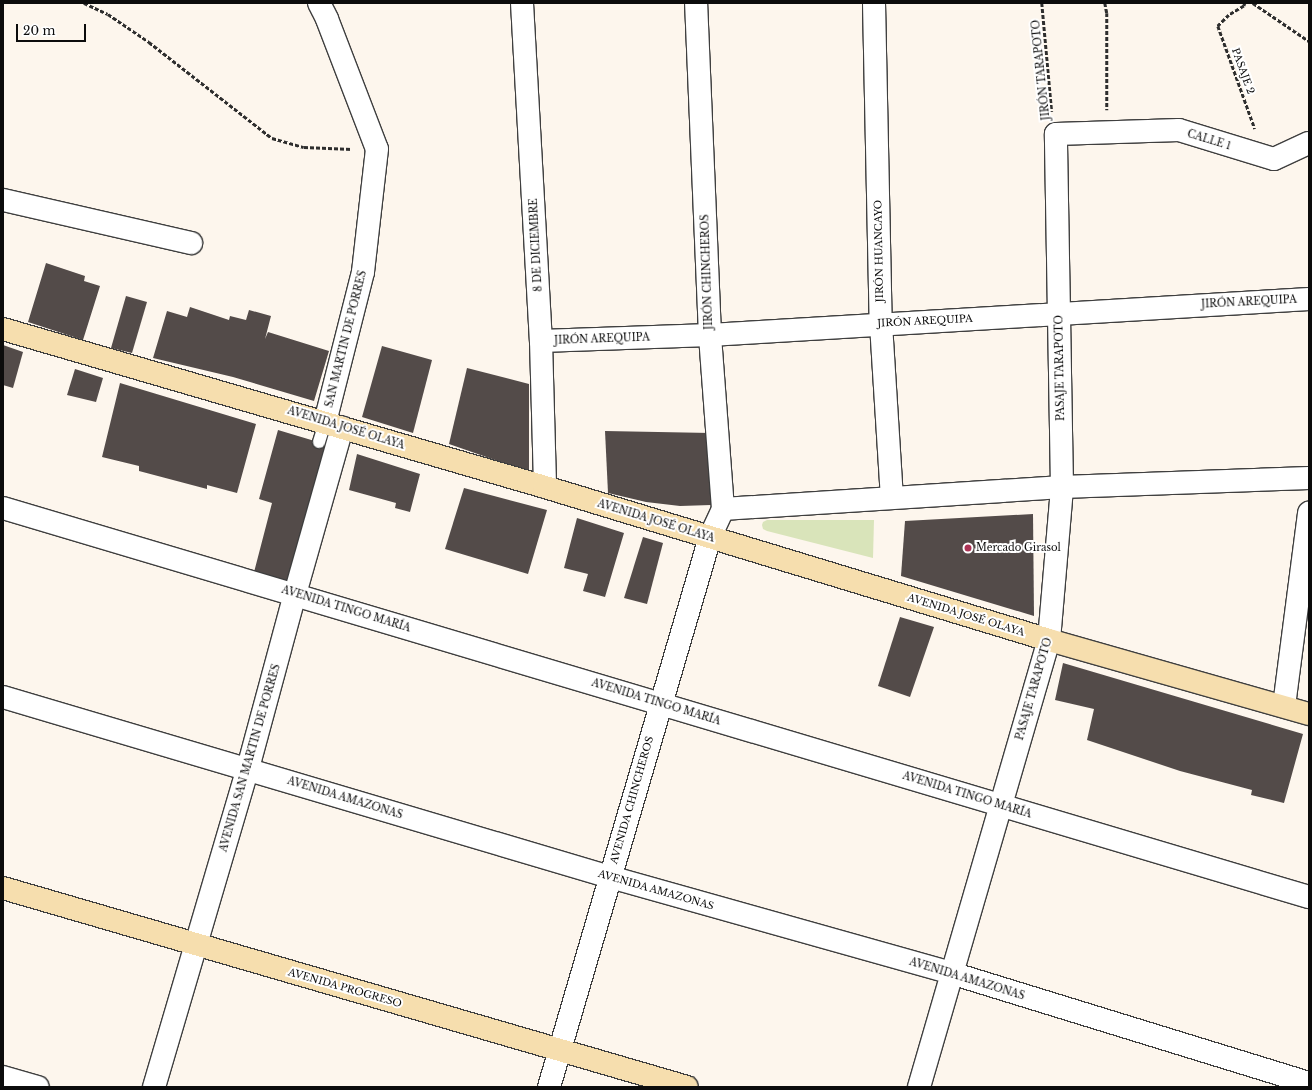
<!DOCTYPE html>
<html>
<head>
<meta charset="utf-8">
<style>
  body { margin:0 }
  #map { position:relative; width:1312px; height:1090px; overflow:hidden; background:#fdf6ed; font-family:"Libre Baskerville",serif }
  div>[style] { position:absolute }
  .green>* { inset:0; background:#d9e4ba }
  .building>* { inset:0; background:#534b49 }
  .path>* { height:2.5px; margin-top:-1.25px; transform-origin:0; background:repeating-linear-gradient(90deg,#2e2e2e 0 4px,transparent 0 6px) }
  .roads { filter:drop-shadow(1px 0 #3f3f3f) drop-shadow(-1px 0 #3f3f3f) drop-shadow(0 1px #3f3f3f) drop-shadow(0 -1px #3f3f3f) }
  .lane>* { height:12px; margin:-6px; padding:0 6px; transform-origin:6px; border-radius:6px; background:#fff }
  .street>* { height:22px; margin:-11px; padding:0 11px; transform-origin:11px; border-radius:11px; background:#fff }
  .secondary>* { height:22px; margin:-11px; padding:0 11px; transform-origin:11px; border-radius:11px; background:#f6deae }
  .dots>* { width:11px; height:11px; translate:-50% -50%; box-sizing:border-box; border:2px solid #fff; border-radius:50% }
  span { translate:-50% -50%; white-space:nowrap; text-align:center; line-height:1.15; -webkit-text-stroke:4px #fff; paint-order:stroke }
  .street-label { font-size:10px; color:#0c0c0c }
  .poi-label { font-size:10px; color:#0c0c0c }
  .left { translate:0 -50%; text-align:left }
  .frame { position:absolute; inset:0; border:4px solid #0c0c0c; pointer-events:none }
  .scale { position:absolute; left:16px; top:24px; width:70px; height:18px; box-sizing:border-box; border:2px solid #0c0c0c; border-top:0; padding-left:5px; font-size:12px; line-height:14px; white-space:nowrap; color:#0c0c0c; -webkit-text-stroke:3px #fff; paint-order:stroke }
</style>
</head>
<body>
<div id="map">
  <div class="green">
    <i style="clip-path:polygon(767px 520px,874px 520px,873px 558px,767px 531px,763px 529px,762px 525px,763px 522px)"></i>
  </div>
  <div class="building">
    <i style="clip-path:polygon(46px 263px,85px 276px,84px 281px,100px 286px,83px 340px,28px 322px)"></i>
    <i style="clip-path:polygon(126px 296px,147px 302px,132px 353px,111px 348px)"></i>
    <i style="clip-path:polygon(190px 307px,229px 320px,230px 316px,246px 320px,249px 310px,271px 316px,265px 339px,268px 332px,329px 351px,314px 401px,233px 377px,153px 358px,167px 311px,187px 317px)"></i>
    <i style="clip-path:polygon(3px 345px,23px 352px,13px 388px,3px 385px)"></i>
    <i style="clip-path:polygon(382px 346px,432px 360px,413px 433px,362px 417px)"></i>
    <i style="clip-path:polygon(467px 368px,529px 384px,529px 472px,449px 444px)"></i>
    <i style="clip-path:polygon(75px 369px,103px 378px,96px 402px,67px 395px)"></i>
    <i style="clip-path:polygon(120px 383px,256px 424px,237px 493px,207px 485px,207px 489px,139px 471px,139px 466px,102px 457px)"></i>
    <i style="clip-path:polygon(278px 430px,328px 445px,287px 583px,253px 576px,272px 503px,259px 499px)"></i>
    <i style="clip-path:polygon(605px 431px,711px 433px,711px 505px,680px 506px,646px 502px,608px 493px)"></i>
    <i style="clip-path:polygon(357px 454px,420px 474px,410px 512px,395px 508px,396px 503px,349px 490px)"></i>
    <i style="clip-path:polygon(464px 488px,547px 510px,528px 574px,445px 549px)"></i>
    <i style="clip-path:polygon(1033px 514px,1034px 616px,901px 576px,905px 521px)"></i>
    <i style="clip-path:polygon(577px 518px,624px 533px,605px 597px,583px 591px,588px 574px,564px 568px)"></i>
    <i style="clip-path:polygon(643px 537px,663px 543px,647px 604px,624px 598px)"></i>
    <i style="clip-path:polygon(900px 617px,934px 627px,910px 697px,878px 686px)"></i>
    <i style="clip-path:polygon(1063px 663px,1303px 734px,1284px 803px,1251px 795px,1252px 790px,1180px 771px,1087px 740px,1094px 709px,1055px 700px)"></i>
  </div>
  <div class="path">
    <i style="left:84px;top:3px;width:26px;rotate:25deg"></i>
    <i style="left:108px;top:14px;width:50px;rotate:34.3deg"></i>
    <i style="left:149px;top:42px;width:156px;rotate:38deg"></i>
    <i style="left:272px;top:138px;width:33px;rotate:16deg"></i>
    <i style="left:304px;top:147px;width:48px;rotate:2.4deg"></i>
    <i style="left:1042px;top:3px;width:109px;rotate:84.8deg"></i>
    <i style="left:1105px;top:3px;width:10px;rotate:79deg"></i>
    <i style="left:1107px;top:13px;width:97px;rotate:90deg"></i>
    <i style="left:1245px;top:3px;width:3px;rotate:108deg"></i>
    <i style="left:1244px;top:6px;width:17px;rotate:149deg"></i>
    <i style="left:1229px;top:15px;width:16px;rotate:135deg"></i>
    <i style="left:1218px;top:26px;width:109px;rotate:70.2deg"></i>
    <i style="left:1253px;top:3px;width:68px;rotate:34.2deg"></i>
  </div>
  <div class="roads">
    <div class="lane">
      <i style="left:319px;top:442px;width:21px;rotate:-73deg"></i>
    </div>
    <div class="street">
      <i style="left:319px;top:3px;width:18px;rotate:63deg"></i>
      <i style="left:327px;top:19px;width:139px;rotate:69deg"></i>
      <i style="left:377px;top:149px;width:124px;rotate:96.5deg"></i>
      <i style="left:363px;top:272px;width:155px;rotate:104.2deg"></i>
      <i style="left:522px;top:3px;width:339px;rotate:86.8deg"></i>
      <i style="left:541px;top:341px;width:146px;rotate:88.4deg"></i>
      <i style="left:874px;top:3px;width:321px;rotate:88.8deg"></i>
      <i style="left:881px;top:324px;width:174px;rotate:86.4deg"></i>
      <i style="left:3px;top:200px;width:193px;rotate:12.9deg"></i>
      <i style="left:541px;top:341px;width:169px;rotate:-2deg"></i>
      <i style="left:710px;top:335px;width:600px;rotate:-3.44deg"></i>
      <i style="left:3px;top:508px;width:1363px;rotate:16.59deg"></i>
      <i style="left:723px;top:509px;width:340px;rotate:-3.7deg"></i>
      <i style="left:1062px;top:487px;width:247px;rotate:-2.1deg"></i>
      <i style="left:3px;top:697px;width:633px;rotate:16.52deg"></i>
      <i style="left:610px;top:877px;width:354px;rotate:15.7deg"></i>
      <i style="left:951px;top:973px;width:375px;rotate:17.1deg"></i>
      <i style="left:1284px;top:706px;width:195px;rotate:-82.6deg"></i>
      <i style="left:3px;top:1077px;width:36px;rotate:16deg"></i>
      <i style="left:154px;top:1087px;width:333px;rotate:-73.6deg"></i>
      <i style="left:248px;top:768px;width:180px;rotate:-74.9deg"></i>
      <i style="left:295px;top:594px;width:173px;rotate:-74.2deg"></i>
      <i style="left:549px;top:1087px;width:573px;rotate:-73.68deg"></i>
      <i style="left:710px;top:537px;width:31px;rotate:-65deg"></i>
      <i style="left:723px;top:509px;width:174px;rotate:-94.3deg"></i>
      <i style="left:710px;top:335px;width:332px;rotate:-92.4deg"></i>
      <i style="left:919px;top:1087px;width:466px;rotate:-73.8deg"></i>
      <i style="left:1049px;top:640px;width:154px;rotate:-85.1deg"></i>
      <i style="left:1062px;top:487px;width:353px;rotate:-91deg"></i>
      <i style="left:1056px;top:134px;width:123px;rotate:-1.9deg"></i>
      <i style="left:1179px;top:130px;width:99px;rotate:17deg"></i>
      <i style="left:1274px;top:159px;width:38px;rotate:-25deg"></i>
    </div>
    <div class="secondary">
      <i style="left:3px;top:329px;width:565px;rotate:16.25deg"></i>
      <i style="left:545px;top:487px;width:527px;rotate:16.89deg"></i>
      <i style="left:1049px;top:640px;width:270px;rotate:15.9deg"></i>
      <i style="left:3px;top:888px;width:712px;rotate:16.22deg"></i>
    </div>
  </div>
  <div class="dots">
    <i style="left:968px;top:548px;background:#ac3355"></i>
  </div>
  <div class="street-label">
    <span style="left:1041px;top:70px;rotate:-96deg">JIRÓN TARAPOTO</span>
    <span style="left:1243px;top:71px;rotate:70deg">PASAJE 2</span>
    <span style="left:1209px;top:140px;rotate:17deg">CALLE 1</span>
    <span style="left:536px;top:245px;rotate:-93deg">8 DE DICIEMBRE</span>
    <span style="left:879px;top:251px;rotate:-91deg">JIRÓN HUANCAYO</span>
    <span style="left:707px;top:272px;rotate:-92deg">JIRÓN CHINCHEROS</span>
    <span style="left:1249px;top:302px;rotate:-3deg">JIRÓN AREQUIPA</span>
    <span style="left:925px;top:321px;rotate:-3deg">JIRÓN AREQUIPA</span>
    <span style="left:346px;top:339px;rotate:-76deg">SAN MARTIN DE PORRES</span>
    <span style="left:602px;top:339px;rotate:-2deg">JIRÓN AREQUIPA</span>
    <span style="left:1060px;top:368px;rotate:-91deg">PASAJE TARAPOTO</span>
    <span style="left:346px;top:428px;rotate:17deg">AVENIDA JOSÉ OLAYA</span>
    <span style="left:656px;top:521px;rotate:17deg">AVENIDA JOSÉ OLAYA</span>
    <span style="left:346px;top:609px;rotate:17deg">AVENIDA TINGO MARÍA</span>
    <span style="left:966px;top:615px;rotate:17deg">AVENIDA JOSÉ OLAYA</span>
    <span style="left:1034px;top:689px;rotate:-74deg">PASAJE TARAPOTO</span>
    <span style="left:656px;top:702px;rotate:17deg">AVENIDA TINGO MARÍA</span>
    <span style="left:250px;top:758px;rotate:-74deg">AVENIDA SAN MARTIN DE PORRES</span>
    <span style="left:967px;top:795px;rotate:17deg">AVENIDA TINGO MARÍA</span>
    <span style="left:345px;top:798px;rotate:17deg">AVENIDA AMAZONAS</span>
    <span style="left:632px;top:800px;rotate:-74deg">AVENIDA CHINCHEROS</span>
    <span style="left:656px;top:890px;rotate:16deg">AVENIDA AMAZONAS</span>
    <span style="left:967px;top:979px;rotate:17deg">AVENIDA AMAZONAS</span>
    <span style="left:345px;top:988px;rotate:16deg">AVENIDA PROGRESO</span>
  </div>
  <div class="poi-label">
    <span class="left" style="left:976px;top:548px">Mercado Girasol</span>
  </div>
  <div class="frame"></div>
  <div class="scale">20 m</div>
</div>
</body>
</html>
